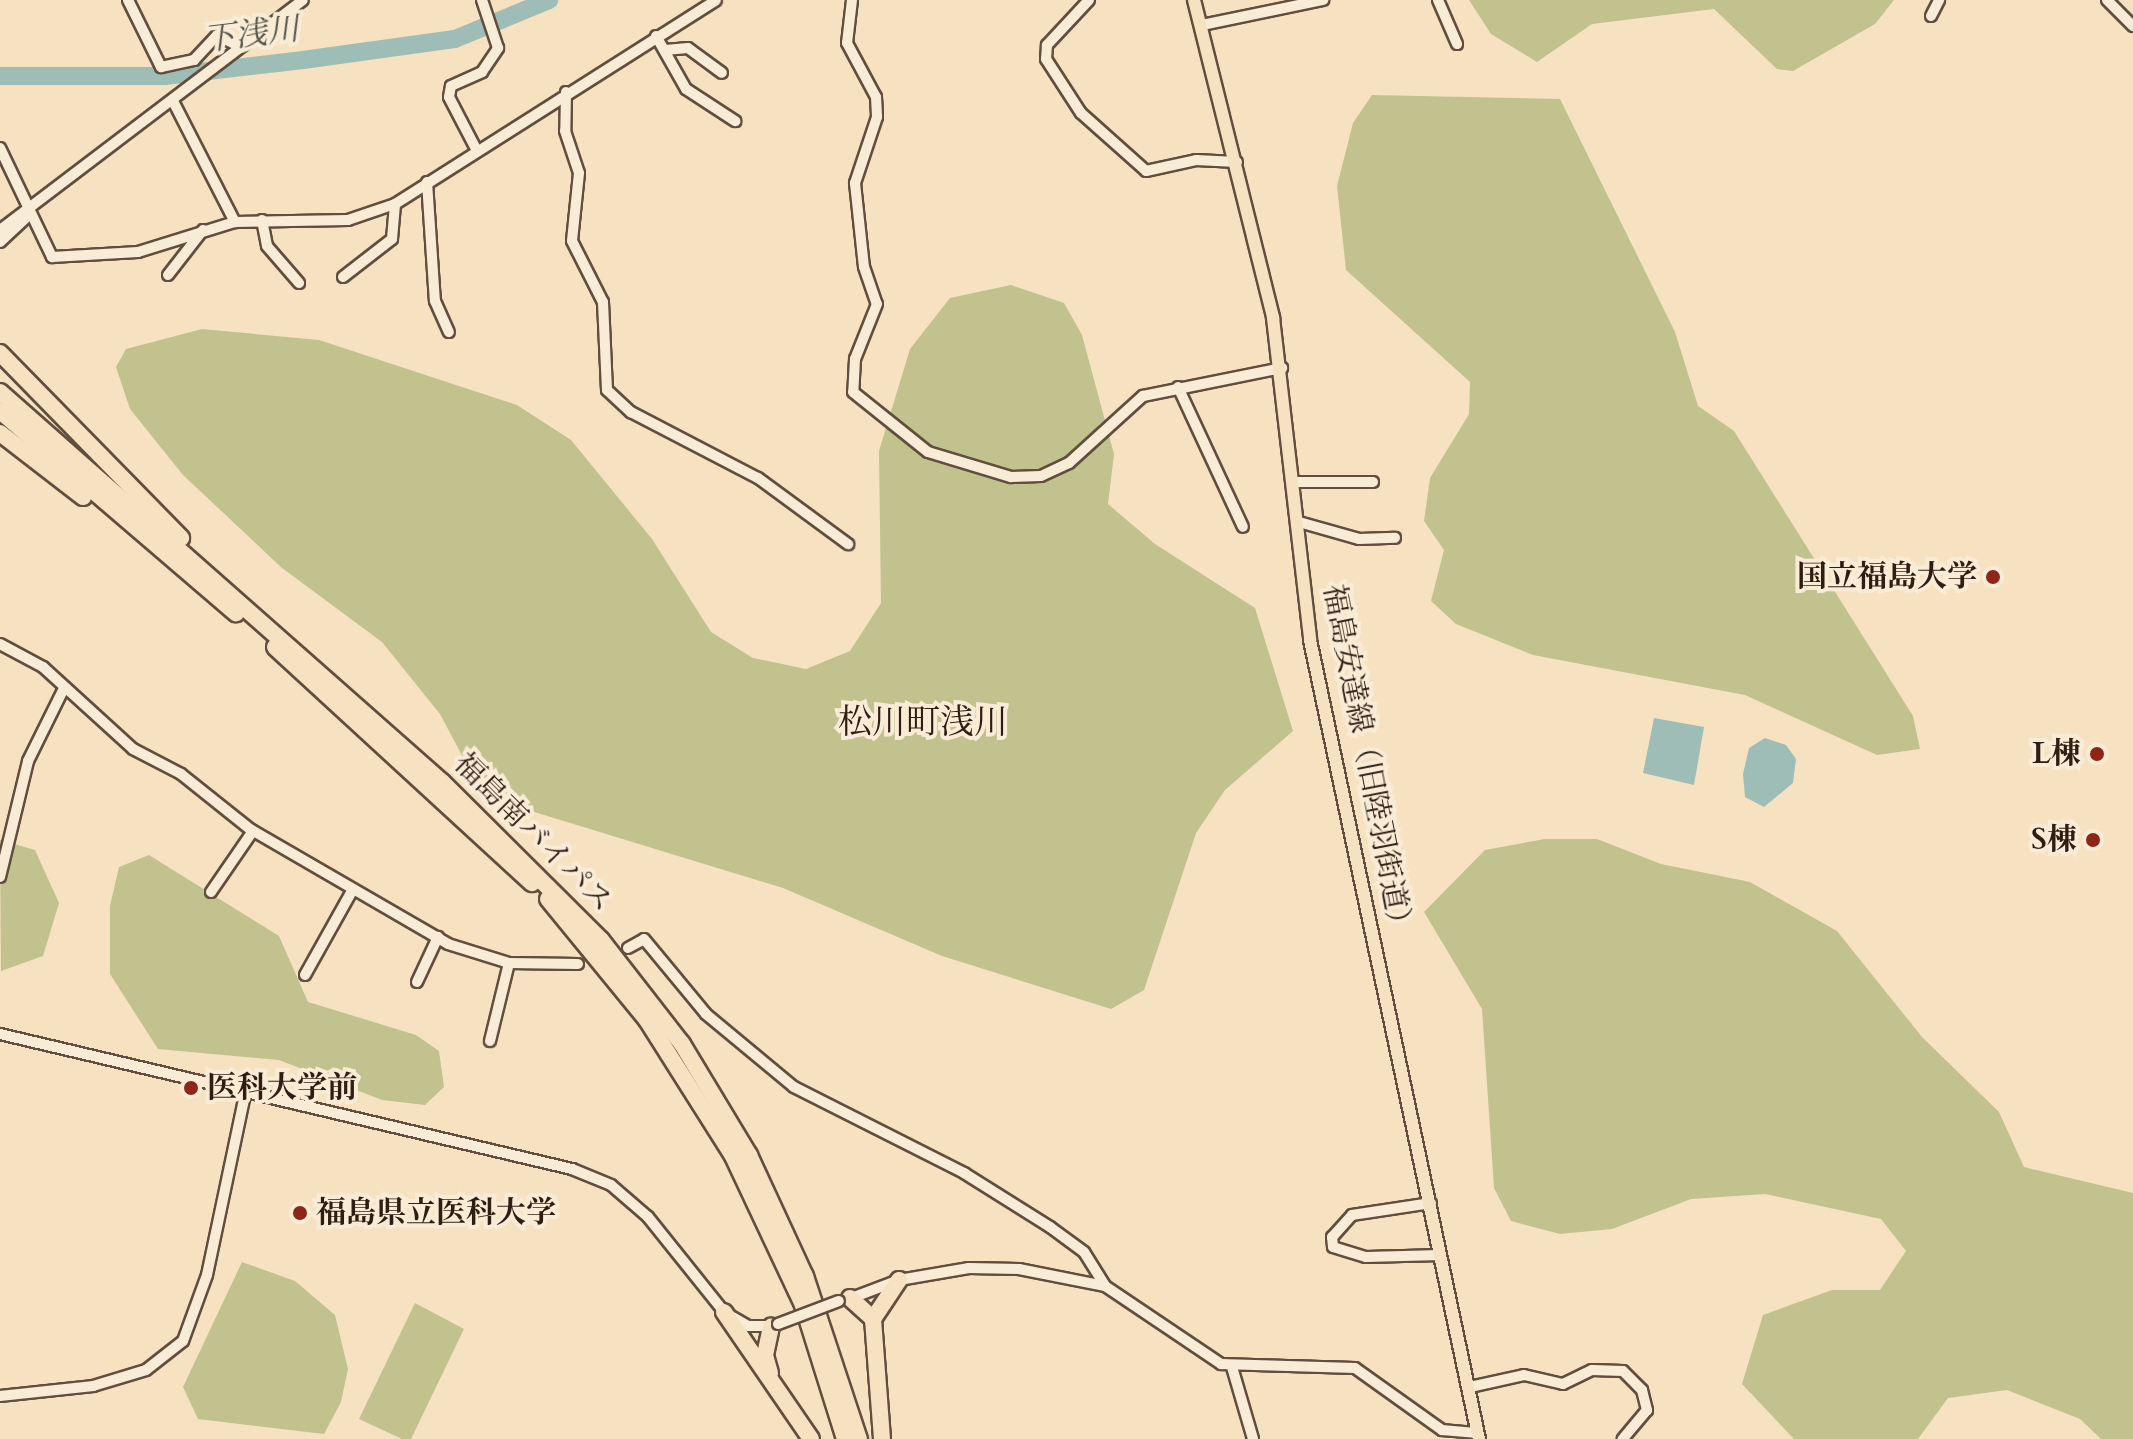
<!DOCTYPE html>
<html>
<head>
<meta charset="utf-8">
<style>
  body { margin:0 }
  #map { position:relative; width:2133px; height:1439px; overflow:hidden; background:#f6e2c0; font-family:Cardo,"Noto Serif JP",serif }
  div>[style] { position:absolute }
  .green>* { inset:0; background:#c1c28e }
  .water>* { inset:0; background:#9dbdb6 }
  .river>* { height:18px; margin:-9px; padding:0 9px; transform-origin:9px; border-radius:9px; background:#9dbdb6 }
  .roads { filter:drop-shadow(2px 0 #614e3e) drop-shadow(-2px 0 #614e3e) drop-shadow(0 2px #614e3e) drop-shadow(0 -2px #614e3e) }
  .minor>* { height:10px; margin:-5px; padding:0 5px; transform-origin:5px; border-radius:5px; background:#f9ecd6 }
  .major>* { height:12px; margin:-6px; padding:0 6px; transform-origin:6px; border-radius:6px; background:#f6e2c0 }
  .highway>* { height:16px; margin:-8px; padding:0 8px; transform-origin:8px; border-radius:8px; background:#f6e2c0 }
  .bridges { filter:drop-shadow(2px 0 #614e3e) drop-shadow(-2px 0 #614e3e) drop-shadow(0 2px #614e3e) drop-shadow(0 -2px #614e3e) }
  .minor-bridge>* { height:10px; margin:-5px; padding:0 5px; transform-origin:5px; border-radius:5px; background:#f9ecd6 }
  .dots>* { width:22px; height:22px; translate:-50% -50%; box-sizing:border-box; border:4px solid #f9ecd6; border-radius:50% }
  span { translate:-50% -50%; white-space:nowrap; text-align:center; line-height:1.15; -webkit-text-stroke:8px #f9ecd6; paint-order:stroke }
  .poi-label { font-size:30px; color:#2f1c12; font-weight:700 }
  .right { translate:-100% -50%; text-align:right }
  .left { translate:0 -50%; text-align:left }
  .street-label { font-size:30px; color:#2f1c12 }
  .water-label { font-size:32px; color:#56544b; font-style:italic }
  .quarter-label { font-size:34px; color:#2f1c12 }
</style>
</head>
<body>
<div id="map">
  <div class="green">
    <i style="clip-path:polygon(1469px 0,1894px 0,1875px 24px,1793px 71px,1777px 69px,1714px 9px,1592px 24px,1537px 62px,1491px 34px)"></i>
    <i style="clip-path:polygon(1372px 95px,1560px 99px,1675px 332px,1698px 406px,1734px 431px,1913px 716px,1920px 749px,1877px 755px,1745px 695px,1533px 655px,1456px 624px,1431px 601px,1444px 550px,1424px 521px,1430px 478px,1469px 414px,1470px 382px,1346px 270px,1337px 186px,1353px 123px)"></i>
    <i style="clip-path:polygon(1011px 285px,1064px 303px,1082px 335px,1114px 454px,1108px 504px,1155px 544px,1255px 608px,1293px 731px,1225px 790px,1196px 833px,1144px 990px,1111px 1009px,942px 956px,783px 888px,531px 811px,474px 778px,440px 714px,382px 642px,282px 568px,183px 475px,130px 409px,116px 367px,126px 349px,202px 329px,319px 340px,517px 405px,571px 440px,652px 539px,711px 632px,753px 658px,806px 669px,850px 651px,881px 603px,879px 451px,910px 349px,950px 298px)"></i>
    <i style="clip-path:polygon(1545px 839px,1597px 839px,1661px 864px,1750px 882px,1837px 931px,1922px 1037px,1999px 1112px,2024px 1167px,2133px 1193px,2133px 1439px,2101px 1439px,2080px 1419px,2007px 1390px,1948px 1398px,1918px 1439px,1794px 1439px,1742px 1384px,1763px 1315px,1832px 1290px,1880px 1290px,1906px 1251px,1881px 1219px,1765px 1194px,1691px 1199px,1612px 1229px,1560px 1234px,1511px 1221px,1494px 1188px,1482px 1009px,1424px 912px,1485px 850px)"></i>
    <i style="clip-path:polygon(0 840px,35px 850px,59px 903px,43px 956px,1px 971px)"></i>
    <i style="clip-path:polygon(149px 855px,279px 936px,308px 1002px,416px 1035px,439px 1051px,444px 1087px,425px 1105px,382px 1100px,279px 1060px,158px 1049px,110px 974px,110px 906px,119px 867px)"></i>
    <i style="clip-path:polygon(242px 1262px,295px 1281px,335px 1315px,348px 1369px,341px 1402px,324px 1434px,198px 1419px,183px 1387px)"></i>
    <i style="clip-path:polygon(415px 1303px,464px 1329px,411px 1439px,402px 1439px,359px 1419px)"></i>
  </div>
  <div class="water">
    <i style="clip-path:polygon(1654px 718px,1704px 727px,1694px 785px,1643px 773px)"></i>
    <i style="clip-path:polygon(1765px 738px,1786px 745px,1796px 759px,1793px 783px,1764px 807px,1745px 797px,1743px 774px,1749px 748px)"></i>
  </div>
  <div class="river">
    <i style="left:0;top:76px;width:165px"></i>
    <i style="left:165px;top:76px;width:139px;rotate:-6.6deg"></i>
    <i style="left:303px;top:60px;width:153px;rotate:-7.9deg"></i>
    <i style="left:455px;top:39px;width:102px;rotate:-22.5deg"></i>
  </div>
  <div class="roads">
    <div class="minor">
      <i style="left:128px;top:0;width:75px;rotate:63.8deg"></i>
      <i style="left:161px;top:67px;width:34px;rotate:-12deg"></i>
      <i style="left:194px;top:60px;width:34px;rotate:-47deg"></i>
      <i style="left:217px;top:35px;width:25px;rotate:27deg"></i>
      <i style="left:852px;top:0;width:43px;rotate:96.6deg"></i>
      <i style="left:847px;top:43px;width:61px;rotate:61.8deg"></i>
      <i style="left:876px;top:97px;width:20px;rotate:87deg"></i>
      <i style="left:877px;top:117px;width:70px;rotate:108.4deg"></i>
      <i style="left:855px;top:183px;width:84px;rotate:83.9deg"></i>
      <i style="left:864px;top:267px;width:39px;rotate:71deg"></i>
      <i style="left:877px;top:304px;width:59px;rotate:111.8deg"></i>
      <i style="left:855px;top:359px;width:33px;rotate:93deg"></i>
      <i style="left:853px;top:392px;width:96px;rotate:38.7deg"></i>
      <i style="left:928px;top:452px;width:87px;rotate:16.8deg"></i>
      <i style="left:1011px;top:477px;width:30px;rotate:-2deg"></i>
      <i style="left:1041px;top:476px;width:31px;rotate:-25deg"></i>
      <i style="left:1069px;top:463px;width:100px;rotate:-42.2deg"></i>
      <i style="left:1143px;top:396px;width:142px;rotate:-11.4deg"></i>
      <i style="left:1089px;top:0;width:62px;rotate:133deg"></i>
      <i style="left:1047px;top:45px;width:14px;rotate:94deg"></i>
      <i style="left:1046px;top:59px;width:64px;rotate:57.1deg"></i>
      <i style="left:1081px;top:113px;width:87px;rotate:41.7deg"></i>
      <i style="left:1146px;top:171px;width:51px;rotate:-12.4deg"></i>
      <i style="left:1196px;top:160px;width:41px;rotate:2.8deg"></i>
      <i style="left:1438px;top:0;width:48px;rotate:66.6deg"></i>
      <i style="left:2107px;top:0;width:37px;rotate:45deg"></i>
      <i style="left:1931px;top:16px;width:18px;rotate:-63deg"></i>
      <i style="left:1202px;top:25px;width:124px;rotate:-11.7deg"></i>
      <i style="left:656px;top:36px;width:61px;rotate:60.5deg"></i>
      <i style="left:686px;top:89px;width:59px;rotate:33.1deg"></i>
      <i style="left:665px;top:50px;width:23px;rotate:-5deg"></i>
      <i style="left:688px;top:48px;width:42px;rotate:36.3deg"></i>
      <i style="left:566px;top:92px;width:39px;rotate:91deg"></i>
      <i style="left:565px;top:131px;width:44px;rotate:71.6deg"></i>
      <i style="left:579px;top:173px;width:68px;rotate:95.9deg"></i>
      <i style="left:572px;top:241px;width:68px;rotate:63.1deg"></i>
      <i style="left:603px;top:302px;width:88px;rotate:87.4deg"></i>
      <i style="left:607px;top:390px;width:33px;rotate:43deg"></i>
      <i style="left:631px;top:412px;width:143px;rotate:27.5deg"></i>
      <i style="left:758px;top:478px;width:112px;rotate:36.3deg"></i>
      <i style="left:174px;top:103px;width:134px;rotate:62.9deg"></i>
      <i style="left:475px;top:147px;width:56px;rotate:-117.5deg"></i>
      <i style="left:449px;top:97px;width:11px;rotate:-80deg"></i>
      <i style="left:451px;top:86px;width:34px;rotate:-24deg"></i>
      <i style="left:482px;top:72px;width:29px;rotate:-56deg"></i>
      <i style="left:498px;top:48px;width:51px;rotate:-108.4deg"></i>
      <i style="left:0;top:148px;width:121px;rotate:64.5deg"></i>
      <i style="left:52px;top:257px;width:86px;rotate:-3.3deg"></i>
      <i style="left:138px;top:252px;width:102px;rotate:-17.2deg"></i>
      <i style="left:235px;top:222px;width:113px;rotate:-1deg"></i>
      <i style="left:348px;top:220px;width:50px;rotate:-18.8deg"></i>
      <i style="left:395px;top:204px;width:380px;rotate:-32.4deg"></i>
      <i style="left:427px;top:182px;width:119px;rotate:86.2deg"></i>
      <i style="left:435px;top:301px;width:34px;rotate:66deg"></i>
      <i style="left:262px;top:220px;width:26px;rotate:79deg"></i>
      <i style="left:267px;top:246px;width:49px;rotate:49.1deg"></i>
      <i style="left:0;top:230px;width:380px;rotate:-37.2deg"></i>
      <i style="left:0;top:242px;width:41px;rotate:-43deg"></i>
      <i style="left:168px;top:275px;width:57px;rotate:-52.1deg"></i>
      <i style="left:343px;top:277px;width:62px;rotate:-37.8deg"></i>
      <i style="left:392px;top:239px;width:35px;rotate:-85deg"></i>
      <i style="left:1178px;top:387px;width:154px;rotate:65.1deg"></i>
      <i style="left:1296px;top:482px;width:77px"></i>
      <i style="left:1299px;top:522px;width:62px;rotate:15.8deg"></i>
      <i style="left:1359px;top:539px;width:36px;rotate:-2deg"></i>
      <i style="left:0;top:644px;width:49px;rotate:28.1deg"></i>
      <i style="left:43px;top:667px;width:122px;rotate:42.3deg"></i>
      <i style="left:133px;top:749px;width:54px;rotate:27.5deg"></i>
      <i style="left:181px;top:774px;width:88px;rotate:38.6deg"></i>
      <i style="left:250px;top:829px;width:229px;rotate:30.1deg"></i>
      <i style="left:448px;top:944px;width:64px;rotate:17.3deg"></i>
      <i style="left:509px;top:963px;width:69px;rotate:0.8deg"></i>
      <i style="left:0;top:877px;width:119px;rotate:-76.4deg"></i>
      <i style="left:28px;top:761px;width:81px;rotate:-63.7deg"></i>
      <i style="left:211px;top:892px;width:74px;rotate:-55.5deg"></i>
      <i style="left:628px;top:948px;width:18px;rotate:-29deg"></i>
      <i style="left:644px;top:939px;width:97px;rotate:50.4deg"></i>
      <i style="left:706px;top:1014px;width:114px;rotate:39.7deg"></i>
      <i style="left:794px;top:1087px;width:191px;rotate:26.8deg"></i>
      <i style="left:964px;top:1173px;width:102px;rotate:32.1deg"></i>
      <i style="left:1050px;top:1227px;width:42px;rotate:36.3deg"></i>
      <i style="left:1084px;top:1252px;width:40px;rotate:58deg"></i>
      <i style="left:305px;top:975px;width:98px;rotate:-60.8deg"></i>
      <i style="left:417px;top:982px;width:50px;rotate:-65deg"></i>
      <i style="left:0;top:1034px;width:588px;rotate:13.28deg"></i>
      <i style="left:572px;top:1169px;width:42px;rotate:22.3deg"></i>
      <i style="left:611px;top:1185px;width:49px;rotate:40.9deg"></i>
      <i style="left:648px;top:1217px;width:122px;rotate:51.3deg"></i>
      <i style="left:724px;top:1312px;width:28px;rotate:30deg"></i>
      <i style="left:748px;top:1326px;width:25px"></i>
      <i style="left:490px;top:1041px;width:80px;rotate:-76.3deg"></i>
      <i style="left:1431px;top:1203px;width:80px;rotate:171.4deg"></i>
      <i style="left:1352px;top:1215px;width:30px;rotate:132deg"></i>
      <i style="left:1332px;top:1237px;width:10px;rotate:84deg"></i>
      <i style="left:1333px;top:1247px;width:34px;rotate:17deg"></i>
      <i style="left:1366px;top:1257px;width:75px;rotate:-1.5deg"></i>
      <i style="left:849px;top:1299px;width:53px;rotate:-20.8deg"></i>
      <i style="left:899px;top:1280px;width:71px;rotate:-9.7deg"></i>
      <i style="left:969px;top:1268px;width:50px;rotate:1.1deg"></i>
      <i style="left:1019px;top:1269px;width:88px;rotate:11.2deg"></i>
      <i style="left:1105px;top:1286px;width:140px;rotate:33.9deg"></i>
      <i style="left:1221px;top:1364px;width:134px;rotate:1.7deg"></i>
      <i style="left:1355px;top:1368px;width:107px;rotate:35.5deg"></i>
      <i style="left:1442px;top:1430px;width:36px;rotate:5deg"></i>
      <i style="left:1232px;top:1367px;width:75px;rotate:73.7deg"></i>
      <i style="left:1470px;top:1387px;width:55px;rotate:-12.5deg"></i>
      <i style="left:1524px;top:1375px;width:40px;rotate:13deg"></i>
      <i style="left:1563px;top:1384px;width:32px;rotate:-26deg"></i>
      <i style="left:1592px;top:1370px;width:31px;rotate:2deg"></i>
      <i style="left:1623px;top:1371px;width:27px;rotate:45deg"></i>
      <i style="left:1642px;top:1390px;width:21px;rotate:76deg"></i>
      <i style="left:1647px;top:1410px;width:38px;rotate:130deg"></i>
      <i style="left:0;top:1396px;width:94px;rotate:-6.1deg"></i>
      <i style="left:93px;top:1386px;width:55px;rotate:-16.8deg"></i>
      <i style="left:146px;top:1370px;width:47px;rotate:-38.1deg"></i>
      <i style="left:183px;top:1341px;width:70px;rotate:-70deg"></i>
      <i style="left:207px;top:1275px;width:185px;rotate:-78.1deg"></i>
    </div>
    <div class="major">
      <i style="left:1194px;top:0;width:328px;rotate:76deg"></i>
      <i style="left:1273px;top:318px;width:324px;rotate:83.4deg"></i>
      <i style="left:1310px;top:640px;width:817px;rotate:78.06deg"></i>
    </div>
    <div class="highway">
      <i style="left:0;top:353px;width:259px;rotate:45.6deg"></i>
      <i style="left:0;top:392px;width:589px;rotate:41.42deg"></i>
      <i style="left:442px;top:782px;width:224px;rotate:44.8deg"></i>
      <i style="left:601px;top:940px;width:132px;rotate:52.1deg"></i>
      <i style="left:682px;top:1044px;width:130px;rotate:58.9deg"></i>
      <i style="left:749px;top:1155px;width:133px;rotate:65.2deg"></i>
      <i style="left:805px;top:1276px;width:172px;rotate:71.7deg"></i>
      <i style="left:0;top:411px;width:311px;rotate:40.6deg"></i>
      <i style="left:0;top:433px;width:105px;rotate:37.6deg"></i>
      <i style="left:275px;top:647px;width:349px;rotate:42.6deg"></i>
      <i style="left:548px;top:899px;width:156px;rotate:50.7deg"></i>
      <i style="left:647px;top:1020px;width:161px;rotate:57.7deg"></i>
      <i style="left:733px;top:1156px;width:165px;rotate:64.8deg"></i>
      <i style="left:803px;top:1305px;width:140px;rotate:72.6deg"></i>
      <i style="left:850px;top:1298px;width:31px;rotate:42deg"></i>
      <i style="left:873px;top:1319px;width:120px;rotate:85.7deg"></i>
      <i style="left:724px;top:1312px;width:154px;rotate:55.6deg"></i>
      <i style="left:873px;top:1319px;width:47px;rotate:-56.3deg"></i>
      <i style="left:770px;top:1373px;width:19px;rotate:-106deg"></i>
      <i style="left:765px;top:1355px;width:29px;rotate:-78deg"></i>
    </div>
  </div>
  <div class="bridges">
    <div class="minor-bridge">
      <i style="left:778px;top:1324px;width:65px;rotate:-20.7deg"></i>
    </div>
  </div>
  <div class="dots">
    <i style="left:1993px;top:577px;background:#8f2418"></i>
    <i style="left:2097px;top:754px;background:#8f2418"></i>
    <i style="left:2093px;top:840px;background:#8f2418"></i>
    <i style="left:191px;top:1088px;background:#8f2418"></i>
    <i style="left:300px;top:1213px;background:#8f2418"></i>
  </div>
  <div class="poi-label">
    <span class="right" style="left:1977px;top:577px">国立福島大学</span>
    <span class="right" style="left:2081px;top:754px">L棟</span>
    <span class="right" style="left:2077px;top:840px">S棟</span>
    <span class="left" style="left:207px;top:1088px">医科大学前</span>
    <span class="left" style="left:316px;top:1213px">福島県立医科大学</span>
  </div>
  <div class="street-label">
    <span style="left:1367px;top:762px;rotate:79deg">福島安達線（旧陸羽街道）</span>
    <span style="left:533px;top:833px;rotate:45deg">福島南バイパス</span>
  </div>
  <div class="water-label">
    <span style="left:251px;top:35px;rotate:-7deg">下浅川</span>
  </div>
  <div class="quarter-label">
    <span style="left:923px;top:723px">松川町浅川</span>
  </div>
</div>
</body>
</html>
